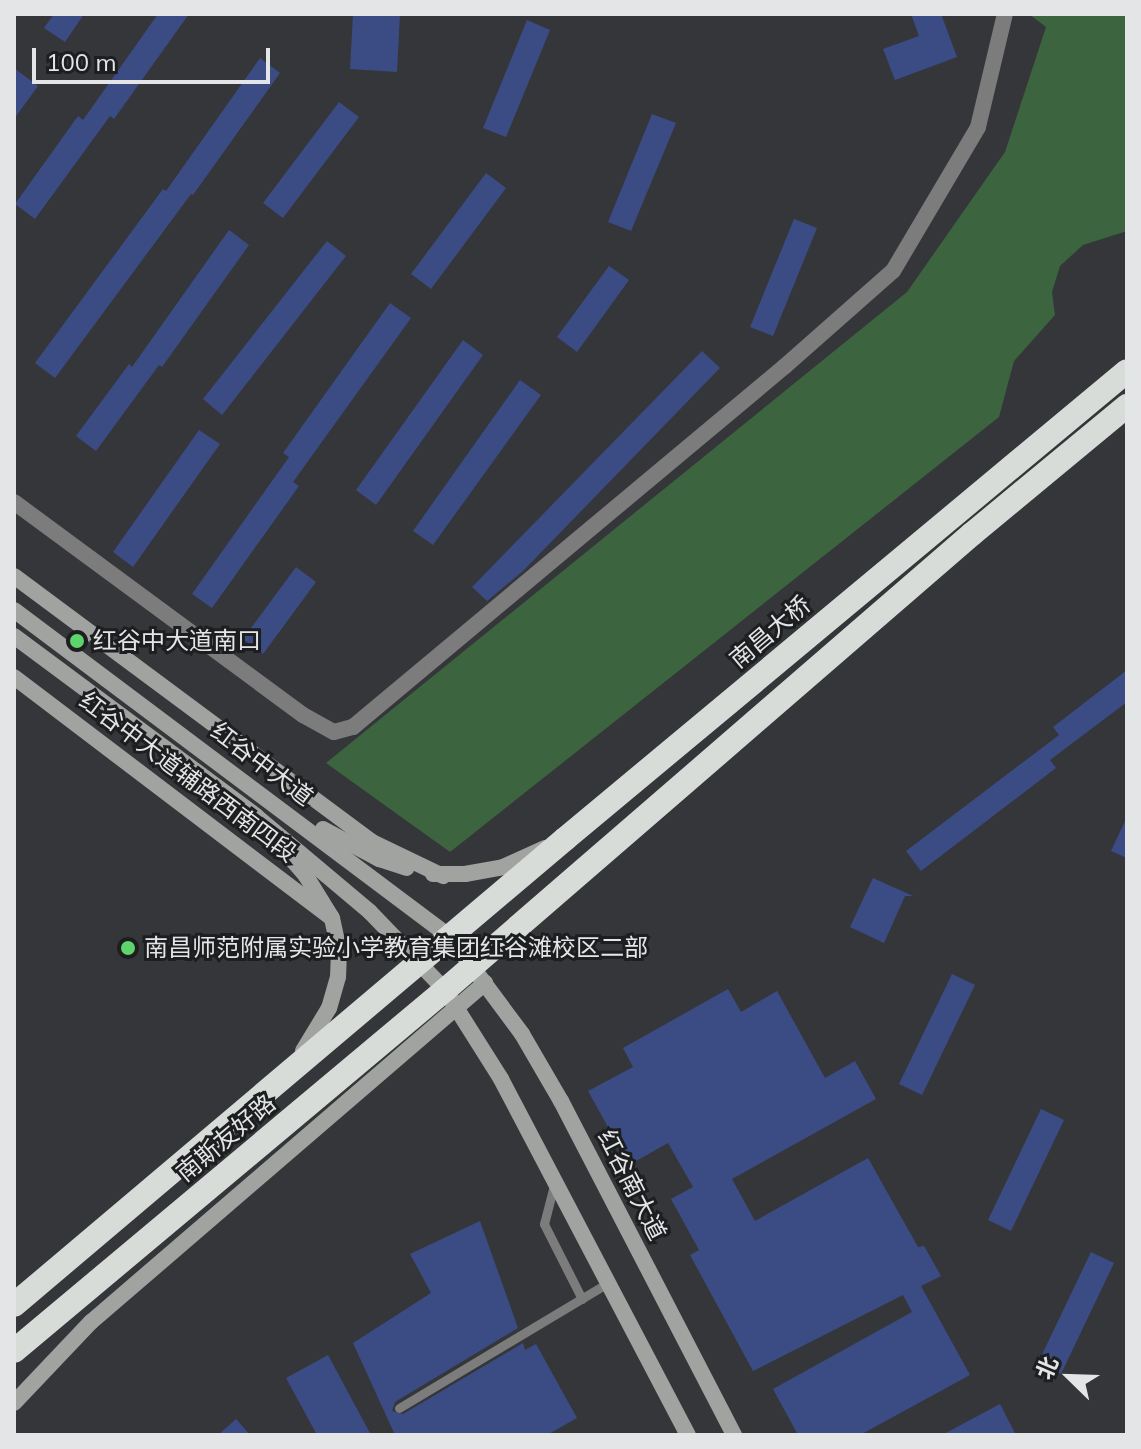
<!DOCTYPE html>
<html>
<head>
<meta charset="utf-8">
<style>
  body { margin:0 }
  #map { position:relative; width:1141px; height:1449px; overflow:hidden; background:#35363a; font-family:Mulish,"Noto Sans SC",sans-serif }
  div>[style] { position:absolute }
  .green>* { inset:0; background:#3c643f }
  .building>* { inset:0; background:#3b4c84 }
  .lane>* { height:9px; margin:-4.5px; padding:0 4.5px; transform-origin:4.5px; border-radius:4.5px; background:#7b7c7b }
  .street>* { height:16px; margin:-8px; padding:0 8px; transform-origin:8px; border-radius:8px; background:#7b7c7b }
  .secondary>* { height:16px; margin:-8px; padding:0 8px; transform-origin:8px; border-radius:8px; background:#a1a3a1 }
  .highway>* { height:24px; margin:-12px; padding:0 12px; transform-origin:12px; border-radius:12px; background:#d8dcd9 }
  .dots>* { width:22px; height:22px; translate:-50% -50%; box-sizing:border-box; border:4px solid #1d1e20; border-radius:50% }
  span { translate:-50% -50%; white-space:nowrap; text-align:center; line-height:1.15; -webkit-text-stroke:6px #1d1e20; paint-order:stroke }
  .street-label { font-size:24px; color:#e4e5e7 }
  .poi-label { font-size:24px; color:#e4e5e7 }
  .left { translate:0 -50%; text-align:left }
  .frame { position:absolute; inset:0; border:16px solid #e4e5e7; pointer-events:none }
  .north { position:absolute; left:1029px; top:1337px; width:80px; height:80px; -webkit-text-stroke:6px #1d1e20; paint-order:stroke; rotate:293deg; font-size:22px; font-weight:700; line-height:32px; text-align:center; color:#e4e5e7 }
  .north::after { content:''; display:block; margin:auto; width:28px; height:36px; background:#e4e5e7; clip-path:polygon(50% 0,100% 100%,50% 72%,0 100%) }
  .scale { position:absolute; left:32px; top:48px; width:238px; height:36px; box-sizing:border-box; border:4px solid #e4e5e7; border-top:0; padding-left:10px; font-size:24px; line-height:28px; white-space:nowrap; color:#e4e5e7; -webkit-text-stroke:6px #1d1e20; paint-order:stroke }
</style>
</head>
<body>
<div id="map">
  <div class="green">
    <i style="clip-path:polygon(1029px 14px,1127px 14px,1127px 231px,1083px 245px,1060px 266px,1052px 292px,1055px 315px,1014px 361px,999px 417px,450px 852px,326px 763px,907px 292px,1005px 152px,1046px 27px)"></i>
  </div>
  <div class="building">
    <i style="clip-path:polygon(54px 14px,84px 14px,65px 42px,44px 28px)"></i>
    <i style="clip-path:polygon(158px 14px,189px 14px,114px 119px,110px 116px,35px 219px,15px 204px,78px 116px,83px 120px)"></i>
    <i style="clip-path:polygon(353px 14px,400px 14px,397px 72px,350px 69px)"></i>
    <i style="clip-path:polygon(911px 14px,941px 14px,957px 57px,895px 80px,883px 49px,919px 36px)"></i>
    <i style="clip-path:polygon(527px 20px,550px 30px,506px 137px,483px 128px)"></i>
    <i style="clip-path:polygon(260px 58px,280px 73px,193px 195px,191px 194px,55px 378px,35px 363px,163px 189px,166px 191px)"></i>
    <i style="clip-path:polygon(14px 68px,38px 86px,14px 119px)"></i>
    <i style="clip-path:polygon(339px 102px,359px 117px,283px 218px,263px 203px)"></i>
    <i style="clip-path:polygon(652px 114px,676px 123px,631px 231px,608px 222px)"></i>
    <i style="clip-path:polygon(486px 173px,506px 188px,431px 289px,411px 274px)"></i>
    <i style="clip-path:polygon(794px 219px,817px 228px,773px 336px,750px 327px)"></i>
    <i style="clip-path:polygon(229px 230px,249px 245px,162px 367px,159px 365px,96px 451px,76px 436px,129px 364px,132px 367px)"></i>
    <i style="clip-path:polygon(327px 241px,346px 256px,222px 415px,203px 399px)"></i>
    <i style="clip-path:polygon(609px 266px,629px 280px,577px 352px,557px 337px)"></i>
    <i style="clip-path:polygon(390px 303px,411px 318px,293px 482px,299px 486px,212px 608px,192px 594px,289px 457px,283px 453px)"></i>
    <i style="clip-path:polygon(463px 340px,483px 355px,376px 505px,356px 490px)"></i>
    <i style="clip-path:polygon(702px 351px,720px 368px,523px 571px,487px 601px,472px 587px)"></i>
    <i style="clip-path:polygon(520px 380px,541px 395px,433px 545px,413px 531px)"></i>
    <i style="clip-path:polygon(199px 430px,220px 444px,133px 567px,113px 552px)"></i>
    <i style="clip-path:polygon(296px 567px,316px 582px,263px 654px,243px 639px)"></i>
    <i style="clip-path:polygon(1127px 670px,1127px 702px,1050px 760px,1056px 768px,921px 871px,906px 851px,1059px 735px,1053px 727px)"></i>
    <i style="clip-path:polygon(1127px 817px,1127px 858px,1111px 851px)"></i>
    <i style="clip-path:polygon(873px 878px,913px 896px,905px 896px,884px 943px,850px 927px)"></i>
    <i style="clip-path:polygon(952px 974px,975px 985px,922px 1095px,899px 1084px)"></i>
    <i style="clip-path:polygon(728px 989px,741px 1012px,777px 991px,825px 1078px,855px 1061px,876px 1099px,732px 1179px,755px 1221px,868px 1158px,918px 1247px,924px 1246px,941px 1276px,921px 1286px,970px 1375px,860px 1435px,798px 1435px,773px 1389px,912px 1312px,903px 1295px,753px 1371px,690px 1255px,699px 1250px,671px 1199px,693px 1187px,668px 1143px,629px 1165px,588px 1091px,633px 1067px,623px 1048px)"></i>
    <i style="clip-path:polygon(1041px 1109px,1064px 1120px,1011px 1231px,988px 1220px)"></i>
    <i style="clip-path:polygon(480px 1221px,518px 1328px,395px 1402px,392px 1411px,403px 1414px,523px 1343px,525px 1350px,536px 1344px,577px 1418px,547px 1435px,395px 1435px,353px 1343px,431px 1293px,410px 1254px)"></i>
    <i style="clip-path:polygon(1091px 1252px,1114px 1263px,1061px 1374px,1038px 1363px)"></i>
    <i style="clip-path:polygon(328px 1355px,371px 1435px,317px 1435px,286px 1378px)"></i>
    <i style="clip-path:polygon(1000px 1404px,1016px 1435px,942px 1435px)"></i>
    <i style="clip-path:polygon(236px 1419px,250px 1435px,218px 1435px)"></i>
  </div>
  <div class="lane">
    <i style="left:554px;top:1185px;width:40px;rotate:104.4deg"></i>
    <i style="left:544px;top:1224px;width:84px;rotate:63.1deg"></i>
    <i style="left:399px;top:1408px;width:244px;rotate:-30.9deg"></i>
  </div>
  <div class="street">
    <i style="left:14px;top:502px;width:359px;rotate:36.4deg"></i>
    <i style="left:303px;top:715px;width:35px;rotate:29deg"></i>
    <i style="left:334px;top:732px;width:20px;rotate:-15deg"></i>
    <i style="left:353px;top:727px;width:562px;rotate:-39.87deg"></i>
    <i style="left:784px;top:367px;width:145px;rotate:-41.4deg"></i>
    <i style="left:893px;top:271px;width:167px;rotate:-59.4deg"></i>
    <i style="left:978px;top:127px;width:116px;rotate:-76.6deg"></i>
  </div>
  <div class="secondary">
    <i style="left:14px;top:576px;width:446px;rotate:36.6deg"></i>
    <i style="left:372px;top:842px;width:79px;rotate:25.6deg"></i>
    <i style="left:14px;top:610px;width:545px;rotate:36.87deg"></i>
    <i style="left:450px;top:937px;width:121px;rotate:53.4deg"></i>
    <i style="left:522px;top:1034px;width:78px;rotate:59.8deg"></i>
    <i style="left:561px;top:1101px;width:376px;rotate:62.6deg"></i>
    <i style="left:14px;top:636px;width:302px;rotate:36.6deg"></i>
    <i style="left:256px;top:816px;width:149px;rotate:40.1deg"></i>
    <i style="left:370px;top:912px;width:108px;rotate:46.1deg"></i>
    <i style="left:445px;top:990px;width:105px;rotate:57.8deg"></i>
    <i style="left:501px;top:1079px;width:402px;rotate:62.3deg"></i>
    <i style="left:14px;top:677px;width:399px;rotate:37.2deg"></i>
    <i style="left:323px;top:829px;width:64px;rotate:28.2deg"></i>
    <i style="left:379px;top:859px;width:29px;rotate:18deg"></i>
    <i style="left:282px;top:848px;width:37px;rotate:49deg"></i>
    <i style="left:306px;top:876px;width:49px;rotate:58.2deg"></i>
    <i style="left:332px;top:918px;width:33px;rotate:78deg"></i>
    <i style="left:339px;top:950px;width:27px;rotate:92deg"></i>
    <i style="left:338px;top:977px;width:32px;rotate:106deg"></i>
    <i style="left:329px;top:1008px;width:50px;rotate:121.2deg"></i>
    <i style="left:433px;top:874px;width:32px"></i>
    <i style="left:465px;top:874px;width:39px;rotate:-10deg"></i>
    <i style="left:503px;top:867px;width:46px;rotate:-24.3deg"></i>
    <i style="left:14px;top:1403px;width:112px;rotate:-46.5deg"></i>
    <i style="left:91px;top:1322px;width:520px;rotate:-40.71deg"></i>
  </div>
  <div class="highway">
    <i style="left:14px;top:1305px;width:722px;rotate:-40.22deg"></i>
    <i style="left:565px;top:839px;width:731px;rotate:-39.79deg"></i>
    <i style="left:14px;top:1351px;width:562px;rotate:-39.95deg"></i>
    <i style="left:445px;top:990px;width:697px;rotate:-40.87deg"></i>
    <i style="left:972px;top:534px;width:201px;rotate:-39.6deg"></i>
  </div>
  <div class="dots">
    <i style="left:77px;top:641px;background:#5dd56c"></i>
    <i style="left:128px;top:948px;background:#5dd56c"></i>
  </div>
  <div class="street-label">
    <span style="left:770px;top:632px;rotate:-40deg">南昌大桥</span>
    <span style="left:262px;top:764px;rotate:37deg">红谷中大道</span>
    <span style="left:188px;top:777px;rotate:37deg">红谷中大道辅路西南四段</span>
    <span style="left:226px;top:1138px;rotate:-40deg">南斯友好路</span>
    <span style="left:632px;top:1185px;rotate:63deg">红谷南大道</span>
  </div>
  <div class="poi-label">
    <span class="left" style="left:93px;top:641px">红谷中大道南口</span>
    <span class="left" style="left:144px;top:948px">南昌师范附属实验小学教育集团红谷滩校区二部</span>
  </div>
  <div class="frame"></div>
  <div class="north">北</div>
  <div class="scale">100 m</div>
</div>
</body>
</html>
